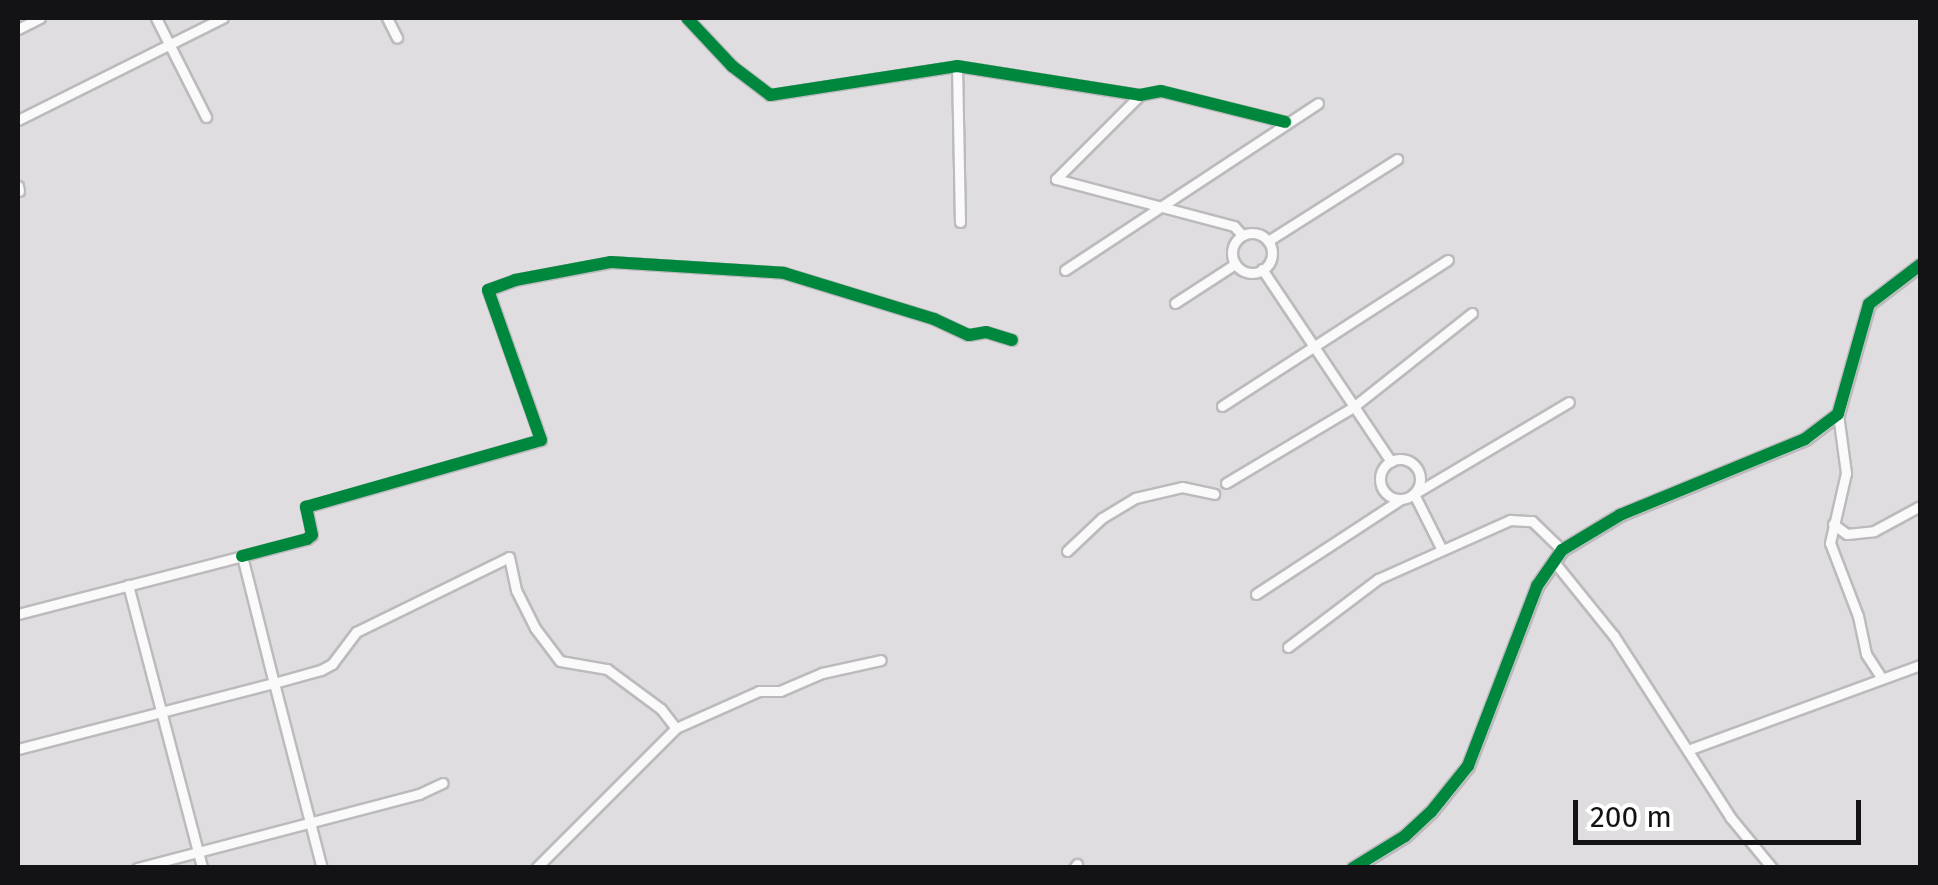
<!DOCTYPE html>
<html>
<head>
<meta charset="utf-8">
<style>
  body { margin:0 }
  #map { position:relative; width:1938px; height:885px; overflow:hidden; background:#e0dde1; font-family:"Fira Sans",sans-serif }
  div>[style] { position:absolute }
  .roads { filter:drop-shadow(2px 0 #bcbabd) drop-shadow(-2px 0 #bcbabd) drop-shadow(0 2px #bcbabd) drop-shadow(0 -2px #bcbabd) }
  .street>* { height:9px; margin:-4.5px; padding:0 4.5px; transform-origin:4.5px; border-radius:4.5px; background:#fafafa }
  .street>.ring { margin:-4.5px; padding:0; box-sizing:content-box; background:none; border:9px solid #fafafa; border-radius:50% }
  .secondary>* { height:11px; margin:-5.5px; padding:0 5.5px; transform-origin:5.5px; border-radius:5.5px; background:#fafafa }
  .cycleway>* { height:12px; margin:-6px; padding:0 6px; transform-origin:6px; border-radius:6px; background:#00873e }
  span { translate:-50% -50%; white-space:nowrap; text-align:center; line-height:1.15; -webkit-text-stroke:8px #fff; paint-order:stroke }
  .frame { position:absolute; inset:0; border:20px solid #131214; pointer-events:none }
  .scale { position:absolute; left:1573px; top:800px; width:288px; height:45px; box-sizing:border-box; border:5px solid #131214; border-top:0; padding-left:12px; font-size:30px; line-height:35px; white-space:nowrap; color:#131214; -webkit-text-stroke:8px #fff; paint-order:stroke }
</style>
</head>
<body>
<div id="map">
  <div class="roads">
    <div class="street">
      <i style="left:156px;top:18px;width:111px;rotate:63.2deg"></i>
      <i style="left:387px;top:18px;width:22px;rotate:63deg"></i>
      <i style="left:687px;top:18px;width:66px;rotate:46.8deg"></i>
      <i style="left:732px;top:66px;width:48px;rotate:37.3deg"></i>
      <i style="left:770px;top:95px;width:189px;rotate:-8.8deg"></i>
      <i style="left:957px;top:66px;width:185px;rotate:9deg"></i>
      <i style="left:1140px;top:95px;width:21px;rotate:-11deg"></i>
      <i style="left:1161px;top:91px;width:128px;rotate:14deg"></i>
      <i style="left:18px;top:29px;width:25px;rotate:-27deg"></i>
      <i style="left:957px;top:66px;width:156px;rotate:88.9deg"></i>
      <i style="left:1140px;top:95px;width:119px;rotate:135deg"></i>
      <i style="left:1056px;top:179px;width:184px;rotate:14.8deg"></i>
      <i style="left:1234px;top:226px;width:12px;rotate:48deg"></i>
      <i style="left:18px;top:120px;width:229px;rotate:-26.5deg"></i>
      <i style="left:18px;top:186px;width:5px;rotate:79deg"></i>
      <i class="ring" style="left:1232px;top:233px;width:31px;height:31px"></i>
      <i style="left:1268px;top:241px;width:153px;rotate:-32.4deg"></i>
      <i style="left:1262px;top:269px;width:232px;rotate:56.2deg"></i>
      <i style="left:1065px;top:270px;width:303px;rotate:-33.4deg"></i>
      <i style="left:1175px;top:303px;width:72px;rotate:-33deg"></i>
      <i style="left:1222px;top:406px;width:269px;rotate:-32.9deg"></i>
      <i style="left:1838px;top:414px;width:60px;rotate:82.3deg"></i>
      <i style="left:1846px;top:473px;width:72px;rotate:102.9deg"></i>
      <i style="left:1830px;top:543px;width:78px;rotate:69deg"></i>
      <i style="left:1858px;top:616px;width:39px;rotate:78deg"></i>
      <i style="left:1866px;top:654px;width:27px;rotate:57deg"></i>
      <i class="ring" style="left:1380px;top:459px;width:31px;height:31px"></i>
      <i style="left:1226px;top:483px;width:147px;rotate:-30.8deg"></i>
      <i style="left:1352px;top:408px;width:153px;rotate:-38.4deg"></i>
      <i style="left:1833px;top:524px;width:17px;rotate:36deg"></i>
      <i style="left:1847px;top:534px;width:27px;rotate:-6deg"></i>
      <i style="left:1874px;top:531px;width:52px;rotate:-28.5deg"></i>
      <i style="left:1442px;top:550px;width:63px;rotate:-116.6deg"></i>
      <i style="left:1414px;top:494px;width:180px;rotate:-30.7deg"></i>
      <i style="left:1067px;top:551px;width:48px;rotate:-43.3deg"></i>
      <i style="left:1102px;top:518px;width:39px;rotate:-31deg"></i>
      <i style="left:1135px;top:498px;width:48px;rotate:-13.2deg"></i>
      <i style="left:1182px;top:487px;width:33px;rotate:12deg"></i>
      <i style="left:242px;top:556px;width:67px;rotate:-14.7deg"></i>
      <i style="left:307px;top:539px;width:6px;rotate:-39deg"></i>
      <i style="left:312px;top:535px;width:29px;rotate:-102deg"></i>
      <i style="left:306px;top:507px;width:244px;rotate:-15.9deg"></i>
      <i style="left:541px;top:440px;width:159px;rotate:-109.5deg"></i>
      <i style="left:488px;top:290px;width:29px;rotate:-20deg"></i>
      <i style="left:515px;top:280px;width:98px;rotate:-10.6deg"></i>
      <i style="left:611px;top:262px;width:173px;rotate:3.6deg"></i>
      <i style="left:784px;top:273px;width:157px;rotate:17deg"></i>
      <i style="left:934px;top:319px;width:38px;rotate:25deg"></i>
      <i style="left:969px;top:335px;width:17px;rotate:-10deg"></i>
      <i style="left:986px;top:332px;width:27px;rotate:17deg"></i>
      <i style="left:1555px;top:563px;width:94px;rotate:51.1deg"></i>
      <i style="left:1614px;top:636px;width:216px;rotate:57.3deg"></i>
      <i style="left:1731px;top:818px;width:65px;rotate:50.6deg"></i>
      <i style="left:128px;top:585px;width:293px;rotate:75.3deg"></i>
      <i style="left:1256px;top:594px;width:173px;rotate:-33.2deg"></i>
      <i style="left:18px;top:614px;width:231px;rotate:-14.5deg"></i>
      <i style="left:242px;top:556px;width:131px;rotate:75.9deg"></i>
      <i style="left:274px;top:683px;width:49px;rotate:-15.5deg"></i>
      <i style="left:321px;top:670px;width:13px;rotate:-29deg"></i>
      <i style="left:332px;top:664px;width:40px;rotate:-53deg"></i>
      <i style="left:356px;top:632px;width:170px;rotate:-26.1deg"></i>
      <i style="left:509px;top:557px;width:34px;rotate:78deg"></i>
      <i style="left:516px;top:590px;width:42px;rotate:63.4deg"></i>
      <i style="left:535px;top:628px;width:41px;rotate:52.9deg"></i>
      <i style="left:560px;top:661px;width:48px;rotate:9.7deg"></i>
      <i style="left:607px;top:669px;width:67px;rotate:36.5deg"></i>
      <i style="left:661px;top:709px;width:24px;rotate:52deg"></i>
      <i style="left:1288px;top:647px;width:113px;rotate:-37.1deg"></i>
      <i style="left:1378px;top:579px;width:145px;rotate:-24.1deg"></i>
      <i style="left:1510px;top:520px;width:22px;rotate:3deg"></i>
      <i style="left:1532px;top:521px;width:42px;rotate:44deg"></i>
      <i style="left:18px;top:749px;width:264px;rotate:-14.5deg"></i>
      <i style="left:274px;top:683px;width:191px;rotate:75.5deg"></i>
      <i style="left:1688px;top:750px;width:247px;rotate:-20.1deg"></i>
      <i style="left:137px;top:868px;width:292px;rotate:-14.7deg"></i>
      <i style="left:419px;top:794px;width:26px;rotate:-25deg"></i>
      <i style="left:536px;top:868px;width:198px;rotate:-45deg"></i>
      <i style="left:676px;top:728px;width:91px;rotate:-24deg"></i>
      <i style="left:759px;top:691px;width:21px"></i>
      <i style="left:780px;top:691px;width:46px;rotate:-23.2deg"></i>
      <i style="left:822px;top:673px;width:60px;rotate:-12.4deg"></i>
      <i style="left:1074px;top:868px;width:5px;rotate:-53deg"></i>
    </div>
    <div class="secondary">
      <i style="left:1353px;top:868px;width:61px;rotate:-31.6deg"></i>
      <i style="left:1405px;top:836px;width:35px;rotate:-43deg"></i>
      <i style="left:1431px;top:812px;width:59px;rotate:-51.2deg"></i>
      <i style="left:1468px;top:766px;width:193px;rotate:-69deg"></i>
      <i style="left:1537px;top:586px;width:44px;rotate:-55.2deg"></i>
      <i style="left:1562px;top:550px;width:68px;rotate:-31.1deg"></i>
      <i style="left:1620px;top:515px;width:200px;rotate:-22.3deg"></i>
      <i style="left:1805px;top:439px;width:41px;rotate:-37.1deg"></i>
      <i style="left:1838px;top:414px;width:114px;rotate:-74.3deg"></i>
      <i style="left:1869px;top:304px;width:64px;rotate:-37.4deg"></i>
    </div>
  </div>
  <div class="cycleway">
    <i style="left:687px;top:18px;width:66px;rotate:46.8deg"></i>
    <i style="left:732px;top:66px;width:48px;rotate:37.3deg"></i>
    <i style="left:770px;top:95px;width:189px;rotate:-8.8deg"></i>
    <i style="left:957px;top:66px;width:185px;rotate:9deg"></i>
    <i style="left:1140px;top:95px;width:21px;rotate:-11deg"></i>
    <i style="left:1161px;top:91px;width:128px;rotate:14deg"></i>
    <i style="left:242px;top:556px;width:67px;rotate:-14.7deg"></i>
    <i style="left:307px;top:539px;width:6px;rotate:-39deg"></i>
    <i style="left:312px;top:535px;width:29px;rotate:-102deg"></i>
    <i style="left:306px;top:507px;width:244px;rotate:-15.9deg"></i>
    <i style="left:541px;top:440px;width:159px;rotate:-109.5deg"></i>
    <i style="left:488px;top:290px;width:29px;rotate:-20deg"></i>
    <i style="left:515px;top:280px;width:98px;rotate:-10.6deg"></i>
    <i style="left:611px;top:262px;width:173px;rotate:3.6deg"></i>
    <i style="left:784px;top:273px;width:157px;rotate:17deg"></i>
    <i style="left:934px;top:319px;width:38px;rotate:25deg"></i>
    <i style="left:969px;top:335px;width:17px;rotate:-10deg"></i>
    <i style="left:986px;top:332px;width:27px;rotate:17deg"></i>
    <i style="left:1353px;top:868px;width:61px;rotate:-31.6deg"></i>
    <i style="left:1405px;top:836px;width:35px;rotate:-43deg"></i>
    <i style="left:1431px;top:812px;width:59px;rotate:-51.2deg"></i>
    <i style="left:1468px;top:766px;width:193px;rotate:-69deg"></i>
    <i style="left:1537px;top:586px;width:44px;rotate:-55.2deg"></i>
    <i style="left:1562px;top:550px;width:68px;rotate:-31.1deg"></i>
    <i style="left:1620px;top:515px;width:200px;rotate:-22.3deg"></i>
    <i style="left:1805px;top:439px;width:41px;rotate:-37.1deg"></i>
    <i style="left:1838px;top:414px;width:114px;rotate:-74.3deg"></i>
    <i style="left:1869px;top:304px;width:64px;rotate:-37.4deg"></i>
  </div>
  <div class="frame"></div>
  <div class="scale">200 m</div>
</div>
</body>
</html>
